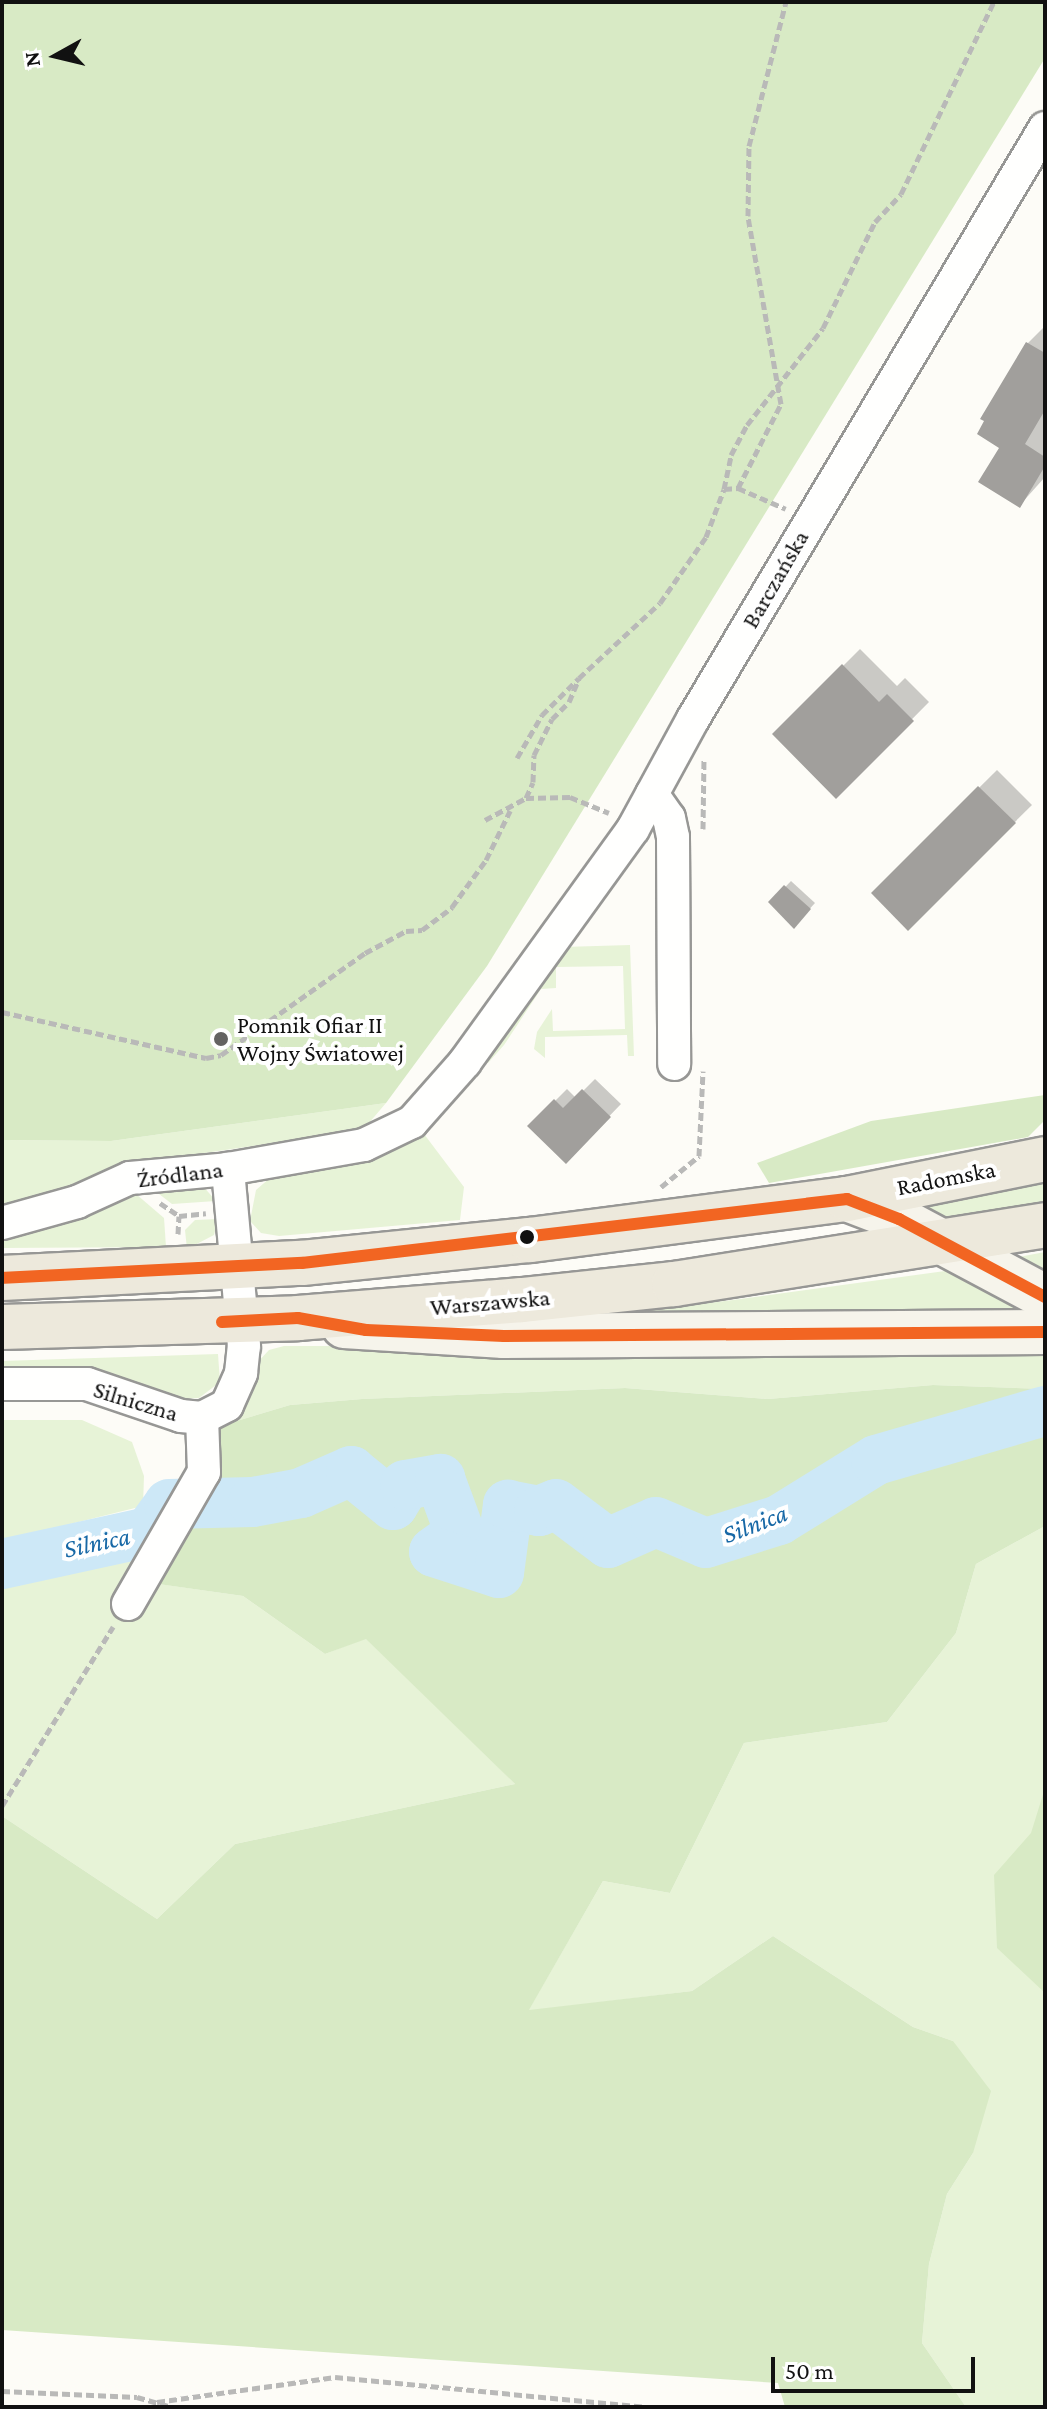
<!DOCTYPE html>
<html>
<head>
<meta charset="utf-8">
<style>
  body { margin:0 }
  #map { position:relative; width:1047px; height:2409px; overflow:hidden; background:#fdfcf7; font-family:"Crimson Pro",serif }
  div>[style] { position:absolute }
  .green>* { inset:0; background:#e7f3d7 }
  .forest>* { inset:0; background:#d8eac5 }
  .shadow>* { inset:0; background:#0003 }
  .river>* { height:50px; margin:-25px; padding:0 25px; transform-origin:25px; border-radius:25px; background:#cde8f7 }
  .building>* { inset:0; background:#a19f9c }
  .path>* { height:5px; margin-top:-2.5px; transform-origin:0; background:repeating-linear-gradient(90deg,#b9b9b8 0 8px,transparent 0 12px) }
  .roads { filter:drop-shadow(2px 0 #979795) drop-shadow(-2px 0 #979795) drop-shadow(0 2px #979795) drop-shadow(0 -2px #979795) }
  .street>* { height:32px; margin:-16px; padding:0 16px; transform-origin:16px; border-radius:16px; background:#fffffe }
  .secondary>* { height:44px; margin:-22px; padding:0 22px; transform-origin:22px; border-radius:22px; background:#f6f4eb }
  .primary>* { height:44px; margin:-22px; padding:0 22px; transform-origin:22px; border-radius:22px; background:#ede9dc }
  .bus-1>* { height:12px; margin:-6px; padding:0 6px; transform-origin:6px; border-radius:6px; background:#f26522 }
  .dots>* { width:22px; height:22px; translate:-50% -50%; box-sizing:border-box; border:4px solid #fff; border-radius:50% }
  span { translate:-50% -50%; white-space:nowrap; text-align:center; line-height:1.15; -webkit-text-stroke:8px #fff; paint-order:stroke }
  .street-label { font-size:24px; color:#111 }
  .poi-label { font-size:24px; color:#111 }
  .left { translate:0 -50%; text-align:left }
  .water-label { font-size:26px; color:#1768a6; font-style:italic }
  .frame { position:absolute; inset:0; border:4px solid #111; pointer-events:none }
  .north { position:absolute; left:16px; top:16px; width:80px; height:80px; -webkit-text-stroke:6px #fff; paint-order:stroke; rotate:262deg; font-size:22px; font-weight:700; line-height:32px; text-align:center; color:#111 }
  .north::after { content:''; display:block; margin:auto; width:28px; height:36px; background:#111; clip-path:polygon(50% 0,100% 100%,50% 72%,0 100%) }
  .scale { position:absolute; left:771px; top:2357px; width:204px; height:36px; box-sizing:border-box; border:4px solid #111; border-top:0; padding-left:10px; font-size:24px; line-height:28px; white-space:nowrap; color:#111; -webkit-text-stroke:6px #fff; paint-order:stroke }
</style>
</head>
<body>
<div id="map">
  <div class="green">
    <i style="clip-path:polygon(630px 945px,634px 1056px,628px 1056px,627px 1035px,545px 1037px,545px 1058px,534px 1049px,537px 1032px,552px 1009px,553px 1031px,625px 1029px,623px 966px,556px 967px,556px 988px,541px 989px,504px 1045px,488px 1063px,482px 1060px,563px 947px)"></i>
    <i style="clip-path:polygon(386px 1103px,363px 1130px,129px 1164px,2px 1211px,2px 1140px,111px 1141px)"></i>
    <i style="clip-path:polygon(421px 1130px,464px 1187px,460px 1220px,279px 1236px,261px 1233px,250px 1221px,256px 1190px,271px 1177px,386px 1154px)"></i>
    <i style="clip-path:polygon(1045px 1181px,1045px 1207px,950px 1222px,908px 1207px)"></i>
    <i style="clip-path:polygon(202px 1185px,216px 1201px,172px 1204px,150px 1187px)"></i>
    <i style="clip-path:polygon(136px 1194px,164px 1218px,166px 1247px,2px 1248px,2px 1233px)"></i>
    <i style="clip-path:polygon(218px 1219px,214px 1235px,187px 1249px,185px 1230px,195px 1220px)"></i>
    <i style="clip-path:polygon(1045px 1252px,1045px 1284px,1002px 1260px)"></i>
    <i style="clip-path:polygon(967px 1268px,1045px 1312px,609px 1315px,733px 1300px)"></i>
    <i style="clip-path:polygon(284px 1346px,1045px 1347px,1045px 1389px,933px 1385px,768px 1399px,625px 1388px,362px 1399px,290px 1405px,213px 1428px,256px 1364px,269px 1350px)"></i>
    <i style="clip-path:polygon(218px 1354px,220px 1382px,199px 1398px,178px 1399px,107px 1372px,2px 1370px,2px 1361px)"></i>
    <i style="clip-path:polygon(2px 1420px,82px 1420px,132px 1442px,144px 1476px,143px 1506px,2px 1541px)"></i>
    <i style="clip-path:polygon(154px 1512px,176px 1519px,138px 1581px,243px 1596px,325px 1654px,366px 1638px,515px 1784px,235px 1844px,157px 1919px,2px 1816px,2px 1546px)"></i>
    <i style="clip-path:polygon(1045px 1526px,1045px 2407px,966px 2407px,922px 2343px,929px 2264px,947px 2194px,973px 2153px,953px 2041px,913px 2027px,773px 1936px,692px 1991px,528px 2011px,603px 1881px,670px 1893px,744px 1743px,887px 1722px,956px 1633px,976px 1564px)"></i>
  </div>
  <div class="forest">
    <i style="clip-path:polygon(2px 2px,1045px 2px,1045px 58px,487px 966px,386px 1103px,111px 1141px,2px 1140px)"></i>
    <i style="clip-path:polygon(1045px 1095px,1045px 1120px,1028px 1137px,769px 1183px,757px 1163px,871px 1121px)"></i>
    <i style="clip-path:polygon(933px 1385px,1045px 1389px,1045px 1526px,976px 1564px,956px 1633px,887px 1722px,744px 1743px,670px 1893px,603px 1881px,529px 2010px,692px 1991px,773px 1936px,913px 2027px,953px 2041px,991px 2091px,973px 2153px,947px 2194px,929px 2264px,922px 2343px,966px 2407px,785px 2407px,778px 2383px,2px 2330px,2px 1816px,157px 1919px,235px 1844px,515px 1784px,366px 1639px,325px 1654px,243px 1596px,137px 1581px,213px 1428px,290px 1405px,362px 1399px,625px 1388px,768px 1399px)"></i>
    <i style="clip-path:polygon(1045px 1788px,1045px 1993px,997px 1948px,994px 1875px,1031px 1833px)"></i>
  </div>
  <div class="shadow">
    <i style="clip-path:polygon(1045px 326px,1045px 477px,1020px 505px,1002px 447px,1028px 343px)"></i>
    <i style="clip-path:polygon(860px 649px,897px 686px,905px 678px,929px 702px,836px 796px,775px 734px)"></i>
    <i style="clip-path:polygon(997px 770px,1032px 805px,908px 928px,873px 893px)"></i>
    <i style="clip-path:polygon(791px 881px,815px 903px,794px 926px,771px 902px)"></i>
    <i style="clip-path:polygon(595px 1079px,621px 1104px,566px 1161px,530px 1126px,567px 1089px,576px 1098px)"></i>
  </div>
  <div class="river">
    <i style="left:2px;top:1564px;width:150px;rotate:-12.3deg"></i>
    <i style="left:149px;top:1532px;width:34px;rotate:-54deg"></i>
    <i style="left:169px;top:1504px;width:84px;rotate:-1.4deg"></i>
    <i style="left:253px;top:1502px;width:49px;rotate:-10.6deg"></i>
    <i style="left:301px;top:1493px;width:55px;rotate:-23.7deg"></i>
    <i style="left:351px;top:1471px;width:54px;rotate:39deg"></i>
    <i style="left:393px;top:1505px;width:23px;rotate:-59deg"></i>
    <i style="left:405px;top:1485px;width:36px;rotate:-10deg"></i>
    <i style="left:440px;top:1479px;width:58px;rotate:69.7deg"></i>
    <i style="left:460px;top:1533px;width:32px;rotate:144deg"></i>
    <i style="left:434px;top:1552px;width:68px;rotate:17.9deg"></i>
    <i style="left:499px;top:1573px;width:69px;rotate:-82.5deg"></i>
    <i style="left:508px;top:1505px;width:32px;rotate:11deg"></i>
    <i style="left:539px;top:1511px;width:18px;rotate:-22deg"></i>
    <i style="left:556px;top:1504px;width:65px;rotate:36.9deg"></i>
    <i style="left:608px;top:1543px;width:52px;rotate:-23.6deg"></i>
    <i style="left:656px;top:1522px;width:54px;rotate:22.8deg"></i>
    <i style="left:706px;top:1543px;width:77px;rotate:-17.5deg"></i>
    <i style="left:779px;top:1520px;width:114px;rotate:-31.7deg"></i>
    <i style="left:876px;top:1460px;width:176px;rotate:-16.2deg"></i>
  </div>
  <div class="building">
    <i style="clip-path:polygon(1026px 342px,1045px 353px,1045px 410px,1025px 444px,1045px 457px,1045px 466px,1020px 508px,978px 482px,999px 448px,977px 434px,984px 421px,980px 419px)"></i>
    <i style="clip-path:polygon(842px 664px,879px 702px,887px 694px,914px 721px,836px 799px,772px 734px)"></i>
    <i style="clip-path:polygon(978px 786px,1016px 823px,908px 931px,871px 893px)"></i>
    <i style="clip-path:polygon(784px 885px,811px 909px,794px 929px,768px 902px)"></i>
    <i style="clip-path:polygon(582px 1089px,611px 1117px,566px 1164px,527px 1126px,554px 1099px,563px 1108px)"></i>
  </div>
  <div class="path">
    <i style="left:738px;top:488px;width:94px;rotate:-62.9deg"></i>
    <i style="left:781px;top:404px;width:191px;rotate:-100deg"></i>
    <i style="left:748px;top:216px;width:70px;rotate:-89.2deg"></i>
    <i style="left:749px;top:146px;width:149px;rotate:-75.6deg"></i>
    <i style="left:724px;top:489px;width:35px;rotate:-78deg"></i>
    <i style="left:731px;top:455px;width:34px;rotate:-62deg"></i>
    <i style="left:747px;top:425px;width:123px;rotate:-51.9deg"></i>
    <i style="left:823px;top:328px;width:118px;rotate:-63.9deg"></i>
    <i style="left:875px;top:222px;width:38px;rotate:-47deg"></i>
    <i style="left:901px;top:194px;width:213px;rotate:-64.2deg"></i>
    <i style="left:517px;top:758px;width:50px;rotate:-59.8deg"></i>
    <i style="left:542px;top:715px;width:52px;rotate:-45deg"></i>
    <i style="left:526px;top:798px;width:44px;rotate:-1.3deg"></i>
    <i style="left:570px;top:797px;width:42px;rotate:22.3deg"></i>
    <i style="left:485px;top:820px;width:47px;rotate:-28.2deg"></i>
    <i style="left:526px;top:798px;width:17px;rotate:-66deg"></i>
    <i style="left:533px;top:782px;width:27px;rotate:-88deg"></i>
    <i style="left:534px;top:755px;width:40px;rotate:-63.4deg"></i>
    <i style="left:552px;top:719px;width:24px;rotate:-45deg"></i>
    <i style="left:569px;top:702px;width:26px;rotate:-67deg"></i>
    <i style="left:579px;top:678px;width:110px;rotate:-42.8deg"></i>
    <i style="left:660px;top:603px;width:80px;rotate:-55.1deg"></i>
    <i style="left:706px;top:537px;width:51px;rotate:-69.4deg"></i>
    <i style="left:724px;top:489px;width:14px;rotate:-4deg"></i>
    <i style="left:738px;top:488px;width:52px;rotate:23.6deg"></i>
    <i style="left:703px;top:829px;width:70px;rotate:-89.2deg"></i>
    <i style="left:2px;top:1012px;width:209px;rotate:12.7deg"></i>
    <i style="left:206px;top:1058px;width:15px;rotate:-11deg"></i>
    <i style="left:221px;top:1055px;width:176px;rotate:-35.3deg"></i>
    <i style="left:365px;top:953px;width:47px;rotate:-28.2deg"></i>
    <i style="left:406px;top:931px;width:16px;rotate:-4deg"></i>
    <i style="left:422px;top:930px;width:38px;rotate:-37deg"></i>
    <i style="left:452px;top:907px;width:58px;rotate:-54.1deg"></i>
    <i style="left:486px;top:860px;width:55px;rotate:-63.9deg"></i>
    <i style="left:661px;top:1187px;width:49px;rotate:-39.2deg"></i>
    <i style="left:699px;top:1156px;width:85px;rotate:-87.3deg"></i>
    <i style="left:160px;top:1203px;width:23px;rotate:34deg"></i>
    <i style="left:178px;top:1234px;width:18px;rotate:-87deg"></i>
    <i style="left:179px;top:1216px;width:27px;rotate:-6deg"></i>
    <i style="left:2px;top:1806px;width:211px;rotate:-58.2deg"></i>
    <i style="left:2px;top:2391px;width:135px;rotate:2.5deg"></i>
    <i style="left:137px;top:2397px;width:36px;rotate:16deg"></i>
    <i style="left:157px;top:2402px;width:180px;rotate:-8deg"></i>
    <i style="left:335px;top:2377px;width:311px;rotate:5.5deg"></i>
  </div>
  <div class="roads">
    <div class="street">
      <i style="left:652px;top:794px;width:29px;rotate:55deg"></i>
      <i style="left:669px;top:818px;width:19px;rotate:78deg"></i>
      <i style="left:673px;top:837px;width:227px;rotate:89.7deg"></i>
      <i style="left:2px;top:1223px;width:78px;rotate:-15.6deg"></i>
      <i style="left:77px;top:1202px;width:58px;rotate:-24.4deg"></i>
      <i style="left:130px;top:1178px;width:98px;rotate:-5.2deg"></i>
      <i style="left:228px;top:1169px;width:138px;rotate:-10deg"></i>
      <i style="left:364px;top:1145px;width:53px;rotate:-25.6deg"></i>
      <i style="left:412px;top:1122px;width:80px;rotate:-48.5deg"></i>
      <i style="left:465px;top:1062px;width:287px;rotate:-54.2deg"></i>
      <i style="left:633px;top:829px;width:125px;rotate:-61.4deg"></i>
      <i style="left:693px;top:719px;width:688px;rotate:-59.22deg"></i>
      <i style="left:2px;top:1384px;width:85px"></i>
      <i style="left:87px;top:1384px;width:99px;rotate:18.8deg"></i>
      <i style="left:181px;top:1416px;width:21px;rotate:5deg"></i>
      <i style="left:202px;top:1418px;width:28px;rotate:-27deg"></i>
      <i style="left:227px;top:1405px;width:35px;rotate:-66deg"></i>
      <i style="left:241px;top:1373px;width:27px;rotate:-84deg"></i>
      <i style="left:244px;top:1346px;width:178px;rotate:-95.2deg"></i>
      <i style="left:128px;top:1604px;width:152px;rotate:-60.1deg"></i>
      <i style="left:204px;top:1472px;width:54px;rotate:-92.1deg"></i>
    </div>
    <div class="secondary">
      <i style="left:847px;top:1199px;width:56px;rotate:21deg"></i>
      <i style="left:899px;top:1219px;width:166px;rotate:28.1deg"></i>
      <i style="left:344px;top:1326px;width:160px;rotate:3.6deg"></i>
      <i style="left:504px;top:1336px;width:541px;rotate:-0.42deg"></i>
    </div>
    <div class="primary">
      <i style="left:2px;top:1278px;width:300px;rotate:-2.9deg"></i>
      <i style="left:302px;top:1263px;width:229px;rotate:-5.8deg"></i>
      <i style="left:530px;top:1240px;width:320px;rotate:-7.4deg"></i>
      <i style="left:847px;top:1199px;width:202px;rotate:-11.4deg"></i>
      <i style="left:2px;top:1327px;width:296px;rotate:-1.7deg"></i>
      <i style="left:298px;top:1318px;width:225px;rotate:-4.6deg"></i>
      <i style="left:522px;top:1300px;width:153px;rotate:-6deg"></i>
      <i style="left:674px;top:1284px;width:376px;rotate:-9deg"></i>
    </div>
  </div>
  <div class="bus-1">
    <i style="left:2px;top:1278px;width:300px;rotate:-2.9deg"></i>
    <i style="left:302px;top:1263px;width:549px;rotate:-6.7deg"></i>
    <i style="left:847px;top:1199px;width:56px;rotate:21deg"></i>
    <i style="left:899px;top:1219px;width:166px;rotate:28.1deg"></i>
    <i style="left:222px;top:1322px;width:76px;rotate:-3deg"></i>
    <i style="left:298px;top:1318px;width:69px;rotate:10deg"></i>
    <i style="left:366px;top:1330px;width:138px;rotate:2.5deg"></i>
    <i style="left:504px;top:1336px;width:541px;rotate:-0.42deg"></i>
  </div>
  <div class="dots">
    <i style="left:221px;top:1039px;background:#646362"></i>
    <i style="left:527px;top:1237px;background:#111"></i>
  </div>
  <div class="street-label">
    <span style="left:775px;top:579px;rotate:-60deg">Barczańska</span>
    <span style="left:180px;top:1174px;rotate:-7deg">Źródlana</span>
    <span style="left:946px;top:1178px;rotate:-11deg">Radomska</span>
    <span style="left:490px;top:1302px;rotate:-5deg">Warszawska</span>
    <span style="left:136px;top:1401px;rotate:17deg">Silniczna</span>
  </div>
  <div class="poi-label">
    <span class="left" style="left:237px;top:1039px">Pomnik Ofiar II<br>Wojny Światowej</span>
  </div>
  <div class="water-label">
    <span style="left:755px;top:1524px;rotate:-21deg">Silnica</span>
    <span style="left:97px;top:1543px;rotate:-12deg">Silnica</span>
  </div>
  <div class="frame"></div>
  <div class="north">N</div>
  <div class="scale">50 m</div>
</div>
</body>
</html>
